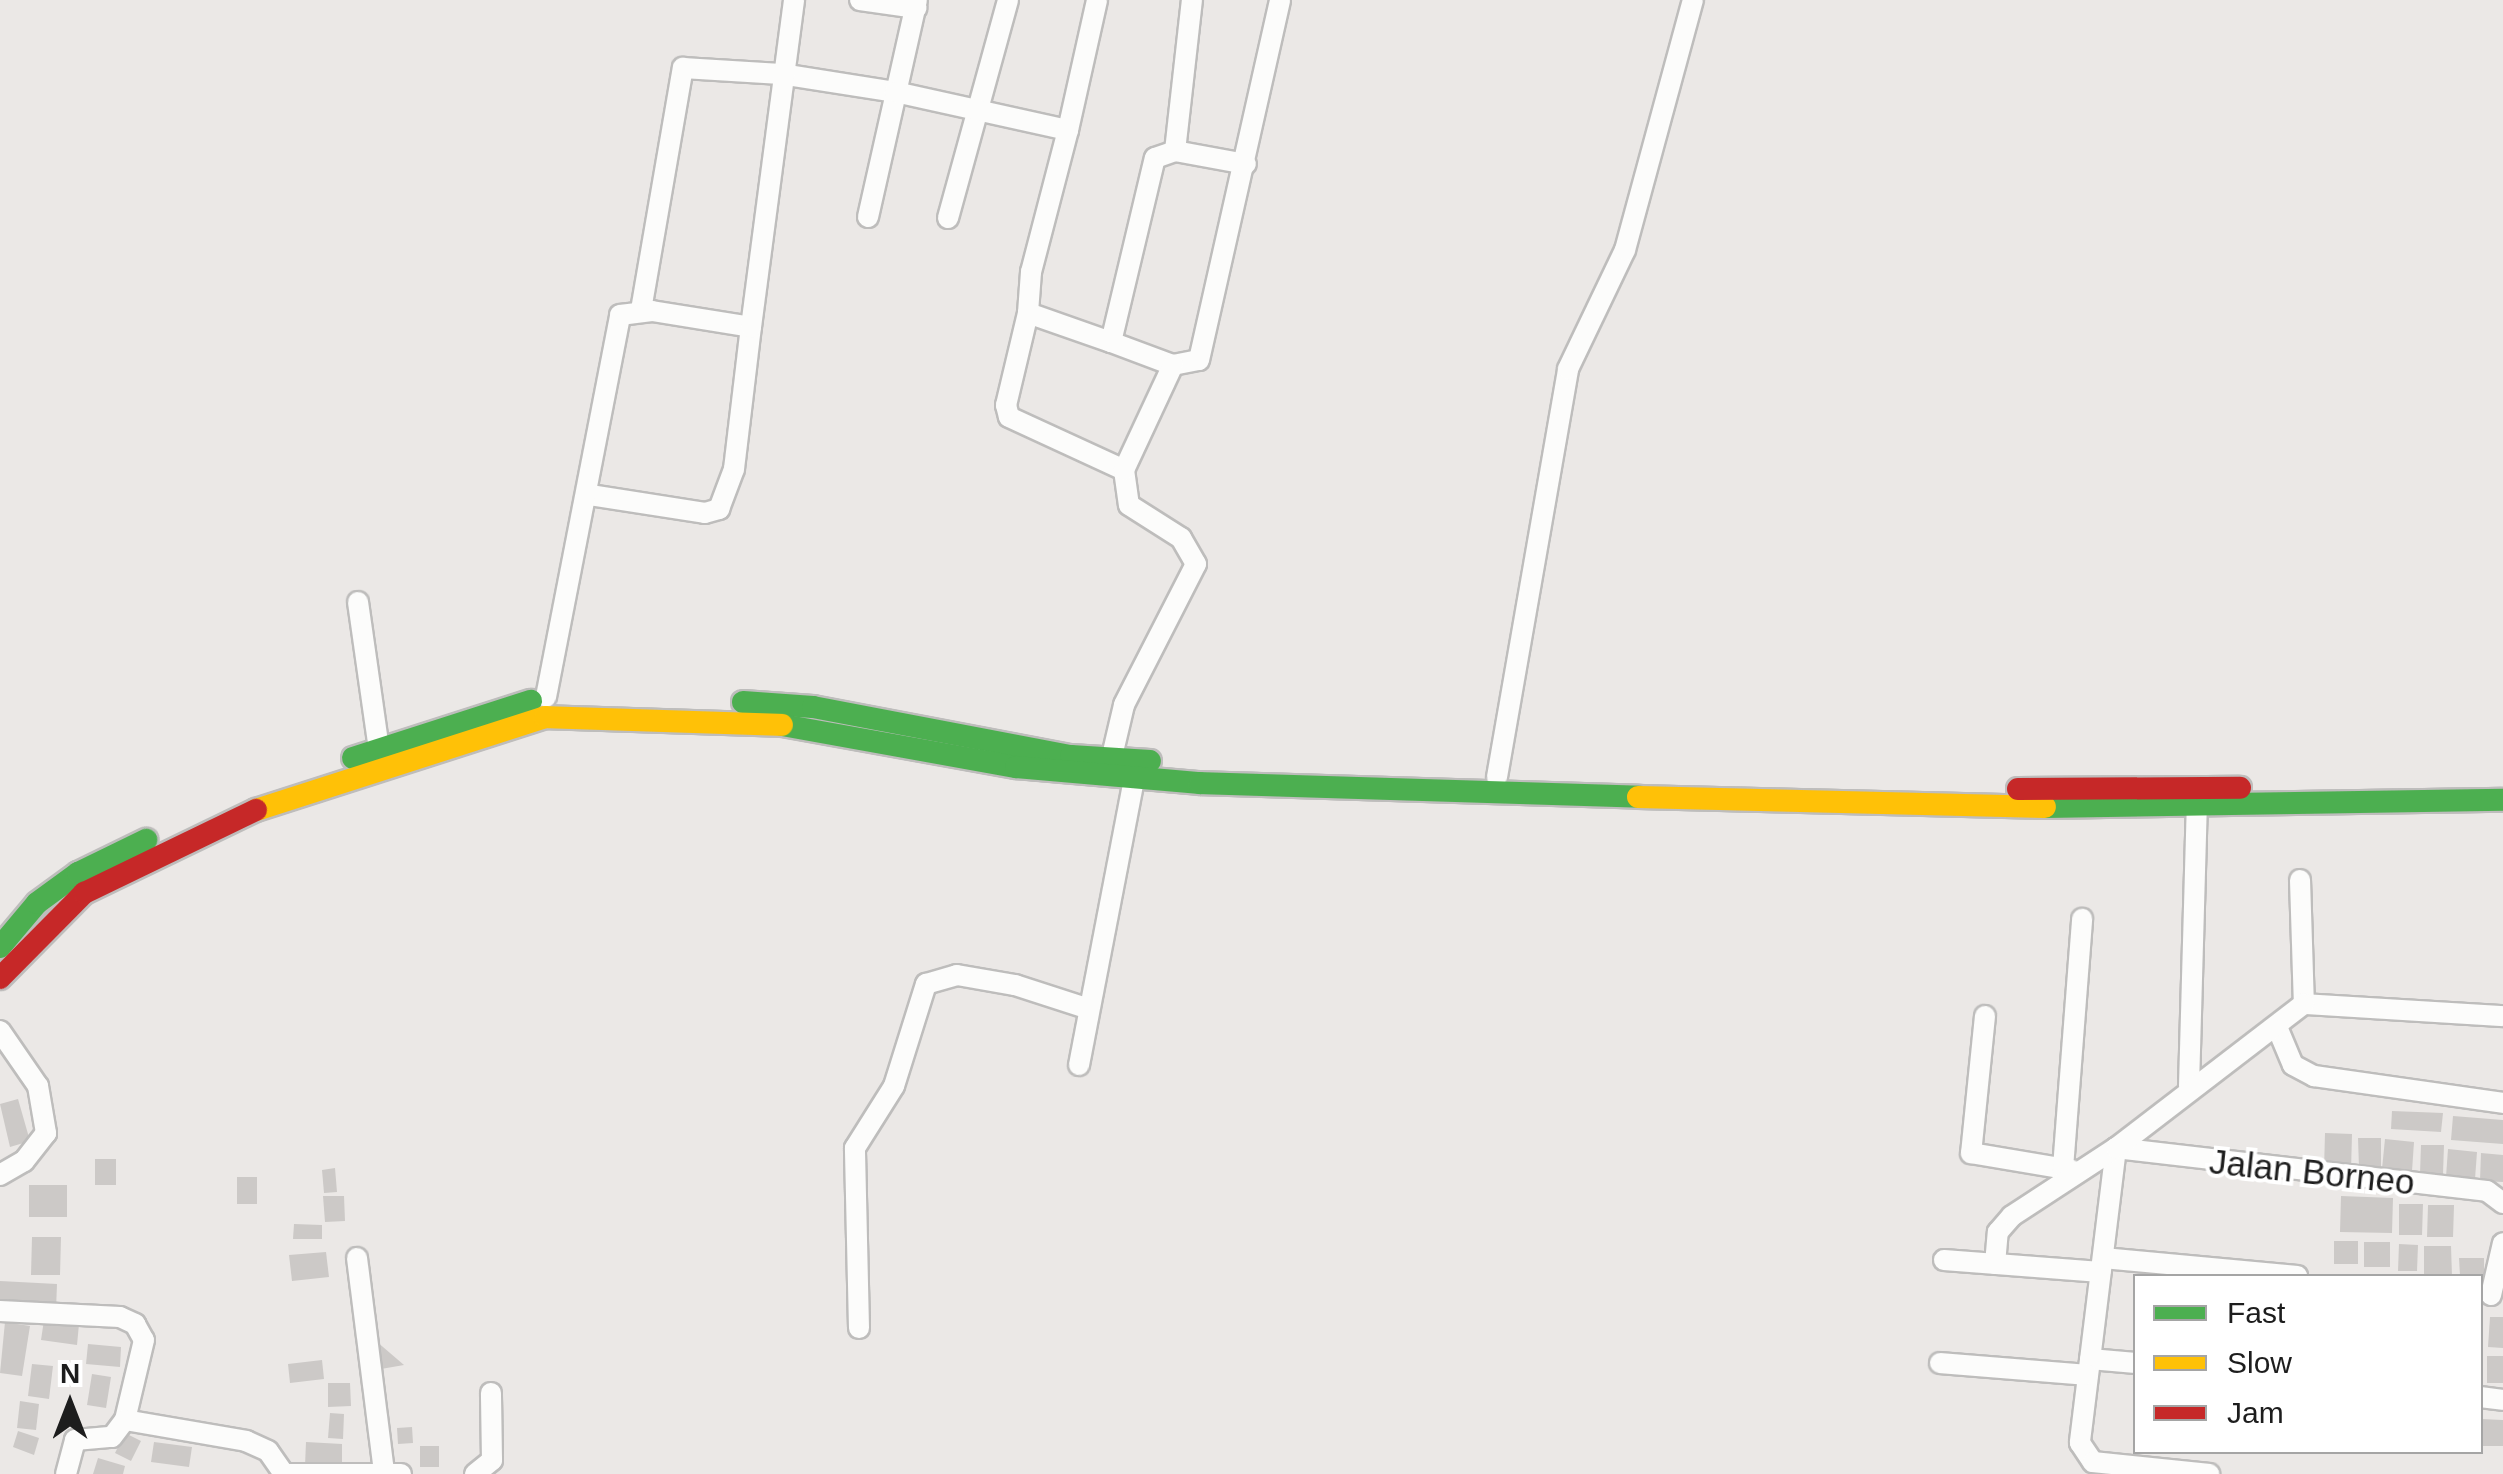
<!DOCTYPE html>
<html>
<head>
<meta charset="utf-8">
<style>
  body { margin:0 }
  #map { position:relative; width:2503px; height:1474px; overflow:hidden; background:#ebe8e6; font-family:Arial,sans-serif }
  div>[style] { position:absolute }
  .building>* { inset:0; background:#ccc9c7 }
  .roads { filter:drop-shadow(2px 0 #bebdbc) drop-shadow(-2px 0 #bebdbc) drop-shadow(0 2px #bebdbc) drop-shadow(0 -2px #bebdbc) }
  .street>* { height:20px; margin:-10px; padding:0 10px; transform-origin:10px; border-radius:10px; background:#fcfcfb }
  .fast>* { height:22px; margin:-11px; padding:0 11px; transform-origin:11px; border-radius:11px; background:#4caf50 }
  .slow>* { height:22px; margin:-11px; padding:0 11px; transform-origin:11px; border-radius:11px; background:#ffc107 }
  .jam>* { height:22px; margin:-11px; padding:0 11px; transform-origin:11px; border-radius:11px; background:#c62828 }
  span { translate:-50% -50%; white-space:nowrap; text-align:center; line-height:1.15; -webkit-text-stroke:8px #fff; paint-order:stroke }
  .street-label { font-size:35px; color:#1d1d1d }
  .legend { position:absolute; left:2133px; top:1274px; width:350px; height:180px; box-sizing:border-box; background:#fff; border:2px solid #a5a5a5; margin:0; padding:12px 18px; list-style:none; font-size:30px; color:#1d1d1d }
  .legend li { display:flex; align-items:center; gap:20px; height:50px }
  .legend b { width:50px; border:2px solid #a5a5a5 }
  .north { position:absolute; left:20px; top:1354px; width:100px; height:100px; -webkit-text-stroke:8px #fff; paint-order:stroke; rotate:0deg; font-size:28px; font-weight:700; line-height:40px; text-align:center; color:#1d1d1d }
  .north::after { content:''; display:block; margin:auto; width:35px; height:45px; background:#1d1d1d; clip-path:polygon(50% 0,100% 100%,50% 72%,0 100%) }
</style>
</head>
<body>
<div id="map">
  <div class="building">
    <i style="clip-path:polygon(18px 1099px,30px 1141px,10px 1147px,0 1104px)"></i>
    <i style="clip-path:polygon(2392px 1111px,2443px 1113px,2441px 1132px,2391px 1129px)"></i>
    <i style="clip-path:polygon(2453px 1116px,2503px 1120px,2503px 1144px,2451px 1140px)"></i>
    <i style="clip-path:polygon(2325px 1133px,2352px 1134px,2351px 1171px,2324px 1170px)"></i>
    <i style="clip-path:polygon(2358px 1138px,2381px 1138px,2381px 1168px,2359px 1168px)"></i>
    <i style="clip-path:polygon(2385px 1139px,2414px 1142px,2412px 1171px,2382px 1169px)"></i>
    <i style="clip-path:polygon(2421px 1145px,2444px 1145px,2443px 1174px,2420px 1174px)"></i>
    <i style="clip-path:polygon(2448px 1149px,2477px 1152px,2475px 1179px,2446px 1177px)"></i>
    <i style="clip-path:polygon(2481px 1153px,2503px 1155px,2503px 1182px,2480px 1181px)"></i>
    <i style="clip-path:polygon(95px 1159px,116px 1159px,116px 1185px,95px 1185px)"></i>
    <i style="clip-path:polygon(335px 1168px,337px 1192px,324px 1193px,322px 1170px)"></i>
    <i style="clip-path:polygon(237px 1177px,257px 1177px,257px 1204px,237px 1204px)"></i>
    <i style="clip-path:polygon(29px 1185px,67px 1185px,67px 1217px,29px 1217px)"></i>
    <i style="clip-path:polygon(323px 1196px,344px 1196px,345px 1221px,325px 1222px)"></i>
    <i style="clip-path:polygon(2341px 1196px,2393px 1198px,2392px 1233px,2340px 1232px)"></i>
    <i style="clip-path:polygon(2399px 1204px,2423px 1204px,2422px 1235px,2399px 1235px)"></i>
    <i style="clip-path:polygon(2428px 1205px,2454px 1205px,2453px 1237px,2427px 1237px)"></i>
    <i style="clip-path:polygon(294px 1224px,322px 1225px,322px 1239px,293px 1239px)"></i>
    <i style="clip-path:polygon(32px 1237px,61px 1237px,60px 1275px,31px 1275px)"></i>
    <i style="clip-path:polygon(2334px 1241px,2358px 1241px,2358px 1264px,2334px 1264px)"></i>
    <i style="clip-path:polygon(2364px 1242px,2390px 1242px,2390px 1267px,2364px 1267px)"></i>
    <i style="clip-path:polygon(2399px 1244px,2418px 1245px,2417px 1271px,2398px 1271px)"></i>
    <i style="clip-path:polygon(2424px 1246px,2451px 1246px,2452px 1276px,2424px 1276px)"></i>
    <i style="clip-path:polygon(326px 1252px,329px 1277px,292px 1281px,289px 1255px)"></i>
    <i style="clip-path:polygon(2459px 1258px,2484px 1258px,2484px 1275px,2460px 1275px)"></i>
    <i style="clip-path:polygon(0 1281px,57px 1284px,56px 1310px,0 1307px)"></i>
    <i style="clip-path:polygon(2490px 1317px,2503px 1317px,2503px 1348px,2488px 1347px)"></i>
    <i style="clip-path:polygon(44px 1320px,79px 1324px,77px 1345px,41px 1340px)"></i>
    <i style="clip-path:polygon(5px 1322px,30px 1326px,22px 1376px,0 1373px)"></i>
    <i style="clip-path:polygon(376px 1341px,404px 1365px,381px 1369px)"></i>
    <i style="clip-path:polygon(88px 1344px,121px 1347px,120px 1367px,86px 1364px)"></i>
    <i style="clip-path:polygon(2487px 1356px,2503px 1356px,2503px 1383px,2487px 1383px)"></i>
    <i style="clip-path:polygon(322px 1360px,324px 1379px,290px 1383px,288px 1364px)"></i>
    <i style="clip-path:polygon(32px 1364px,53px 1366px,49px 1399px,28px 1396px)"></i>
    <i style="clip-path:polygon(92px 1374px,111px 1377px,106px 1408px,87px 1405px)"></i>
    <i style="clip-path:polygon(328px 1383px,350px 1383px,351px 1406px,328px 1407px)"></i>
    <i style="clip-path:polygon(20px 1401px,39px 1404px,36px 1430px,17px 1428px)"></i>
    <i style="clip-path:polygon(330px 1413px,344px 1414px,343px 1439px,328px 1438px)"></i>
    <i style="clip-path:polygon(2481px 1419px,2503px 1420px,2503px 1446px,2481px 1446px)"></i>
    <i style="clip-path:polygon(412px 1427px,413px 1443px,398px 1444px,397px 1428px)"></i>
    <i style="clip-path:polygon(18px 1431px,39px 1438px,34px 1455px,13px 1447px)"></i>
    <i style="clip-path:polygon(125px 1433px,141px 1441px,131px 1461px,115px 1453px)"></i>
    <i style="clip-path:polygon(154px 1442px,192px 1447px,189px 1467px,151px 1462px)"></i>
    <i style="clip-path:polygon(306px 1442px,342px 1444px,342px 1467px,305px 1466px)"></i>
    <i style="clip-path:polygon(420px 1446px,439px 1446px,439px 1467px,420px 1467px)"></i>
    <i style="clip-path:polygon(98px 1458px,125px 1466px,123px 1474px,93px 1474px)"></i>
  </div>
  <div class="roads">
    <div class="street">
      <i style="left:860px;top:0;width:57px;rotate:8.1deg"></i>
      <i style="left:1068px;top:130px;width:133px;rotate:-77.4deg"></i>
      <i style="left:1175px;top:151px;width:152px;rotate:-83.6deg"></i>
      <i style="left:868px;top:217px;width:222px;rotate:-77.3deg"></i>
      <i style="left:948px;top:218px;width:226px;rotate:-74.6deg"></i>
      <i style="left:641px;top:310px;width:246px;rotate:-80.2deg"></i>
      <i style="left:683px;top:68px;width:98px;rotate:3.5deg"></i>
      <i style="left:781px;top:74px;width:115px;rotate:9deg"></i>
      <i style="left:895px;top:92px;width:177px;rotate:12.4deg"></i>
      <i style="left:1068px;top:130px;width:147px;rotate:104.6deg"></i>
      <i style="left:1031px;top:272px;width:41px;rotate:94.2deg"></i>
      <i style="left:1028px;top:313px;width:95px;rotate:103.4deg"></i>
      <i style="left:1006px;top:405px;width:12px;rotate:76deg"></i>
      <i style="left:1009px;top:417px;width:127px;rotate:24.7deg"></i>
      <i style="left:1124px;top:470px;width:35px;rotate:82deg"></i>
      <i style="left:1129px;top:505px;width:62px;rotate:32.4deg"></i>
      <i style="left:1181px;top:538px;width:30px;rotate:60deg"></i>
      <i style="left:1196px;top:564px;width:158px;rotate:117.1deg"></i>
      <i style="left:1124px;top:705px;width:66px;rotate:103.2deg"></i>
      <i style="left:1028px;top:313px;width:88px;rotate:19.3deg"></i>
      <i style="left:1111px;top:342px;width:189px;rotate:-76.6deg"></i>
      <i style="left:1155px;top:158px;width:21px;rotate:-19deg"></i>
      <i style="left:1175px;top:151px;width:72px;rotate:10.4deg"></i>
      <i style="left:1111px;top:342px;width:66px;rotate:20.4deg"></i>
      <i style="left:1173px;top:365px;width:26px;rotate:-11deg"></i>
      <i style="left:1199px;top:360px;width:369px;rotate:-77.3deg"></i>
      <i style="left:1124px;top:470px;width:116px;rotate:-65deg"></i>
      <i style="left:590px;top:495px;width:116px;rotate:8.9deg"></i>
      <i style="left:705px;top:513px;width:15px;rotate:-16deg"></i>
      <i style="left:719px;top:509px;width:43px;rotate:-69.4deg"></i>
      <i style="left:734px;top:469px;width:143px;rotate:-83.2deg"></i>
      <i style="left:358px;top:602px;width:148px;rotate:81.9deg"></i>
      <i style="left:546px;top:697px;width:389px;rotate:-79deg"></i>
      <i style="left:620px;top:315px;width:32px;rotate:-7deg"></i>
      <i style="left:652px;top:311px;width:100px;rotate:9.2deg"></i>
      <i style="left:751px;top:327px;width:330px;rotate:-82.5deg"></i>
      <i style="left:1497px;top:777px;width:414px;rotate:-80.1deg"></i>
      <i style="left:1568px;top:369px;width:132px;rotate:-64.4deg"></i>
      <i style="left:1625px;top:250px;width:259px;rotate:-74.8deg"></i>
      <i style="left:2300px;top:880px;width:124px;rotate:88.2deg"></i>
      <i style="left:2304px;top:1004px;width:199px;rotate:3.5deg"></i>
      <i style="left:1985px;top:1016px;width:138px;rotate:95.8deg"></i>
      <i style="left:1971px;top:1153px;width:102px;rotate:9.6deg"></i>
      <i style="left:2277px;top:1027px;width:41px;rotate:67.2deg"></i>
      <i style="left:2293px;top:1065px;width:24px;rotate:28deg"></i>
      <i style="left:2314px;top:1076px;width:191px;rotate:8.1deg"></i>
      <i style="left:0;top:1031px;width:67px;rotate:55.4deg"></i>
      <i style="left:38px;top:1086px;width:48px;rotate:80.3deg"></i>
      <i style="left:46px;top:1133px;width:36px;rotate:128deg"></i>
      <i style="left:24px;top:1161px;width:28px;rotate:150deg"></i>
      <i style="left:1079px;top:1065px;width:291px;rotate:-79.1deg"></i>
      <i style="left:2189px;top:1086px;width:293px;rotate:-88.4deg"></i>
      <i style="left:2116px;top:1148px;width:297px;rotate:97deg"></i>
      <i style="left:2080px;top:1443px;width:23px;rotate:56deg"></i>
      <i style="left:2093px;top:1462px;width:117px;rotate:5.9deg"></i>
      <i style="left:2116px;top:1148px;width:373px;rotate:6.6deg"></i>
      <i style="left:2487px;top:1191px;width:20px;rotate:37deg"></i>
      <i style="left:2063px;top:1168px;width:250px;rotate:-85.6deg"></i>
      <i style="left:357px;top:1258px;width:215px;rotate:82.8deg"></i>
      <i style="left:2103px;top:1258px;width:195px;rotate:5.3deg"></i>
      <i style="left:1944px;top:1260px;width:157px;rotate:4.4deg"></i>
      <i style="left:1995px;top:1264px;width:32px;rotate:-85deg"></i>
      <i style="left:1998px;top:1232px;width:21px;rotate:-49deg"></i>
      <i style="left:2012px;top:1216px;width:124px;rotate:-33.2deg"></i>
      <i style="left:2116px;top:1148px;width:237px;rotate:-37.5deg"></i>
      <i style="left:2491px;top:1295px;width:53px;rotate:-77deg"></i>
      <i style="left:0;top:1311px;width:120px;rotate:2.9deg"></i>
      <i style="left:120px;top:1317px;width:17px;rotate:25deg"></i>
      <i style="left:135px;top:1324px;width:18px;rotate:61deg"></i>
      <i style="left:144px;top:1340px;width:82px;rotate:103.4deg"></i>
      <i style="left:125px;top:1420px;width:123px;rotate:9.8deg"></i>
      <i style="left:246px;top:1441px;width:24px;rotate:24deg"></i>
      <i style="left:268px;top:1451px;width:28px;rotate:55deg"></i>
      <i style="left:859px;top:1328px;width:180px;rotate:-91.3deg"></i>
      <i style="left:855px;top:1148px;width:73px;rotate:-57.8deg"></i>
      <i style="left:894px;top:1086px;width:107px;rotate:-72.6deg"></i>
      <i style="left:926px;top:984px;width:32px;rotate:-16deg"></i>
      <i style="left:957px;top:975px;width:59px;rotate:9.8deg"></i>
      <i style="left:1015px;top:985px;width:78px;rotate:18deg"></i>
      <i style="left:2090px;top:1359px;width:46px;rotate:5deg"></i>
      <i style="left:1940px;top:1363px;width:148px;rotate:4.6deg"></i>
      <i style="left:2480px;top:1397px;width:23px;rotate:7deg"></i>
      <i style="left:66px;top:1474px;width:35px;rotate:-75deg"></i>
      <i style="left:75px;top:1440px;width:37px;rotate:-5deg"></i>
      <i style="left:112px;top:1437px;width:21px;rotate:-53deg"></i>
      <i style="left:288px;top:1474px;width:113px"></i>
      <i style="left:475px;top:1474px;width:22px;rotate:-39deg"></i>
      <i style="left:492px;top:1460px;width:67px;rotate:-90.9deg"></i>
    </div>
    <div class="fast">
      <i style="left:743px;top:702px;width:70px;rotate:4.1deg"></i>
      <i style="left:813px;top:707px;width:263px;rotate:10.8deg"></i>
      <i style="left:1071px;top:756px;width:79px;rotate:3.6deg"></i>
      <i style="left:782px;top:725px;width:238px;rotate:10.2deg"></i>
      <i style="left:1016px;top:767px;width:185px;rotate:5deg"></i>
      <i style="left:1200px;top:783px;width:438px;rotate:1.8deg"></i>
      <i style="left:353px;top:758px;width:187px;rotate:-17.8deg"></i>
      <i style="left:2045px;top:807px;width:458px;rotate:-0.9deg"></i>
      <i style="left:0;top:947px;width:57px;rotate:-49.9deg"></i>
      <i style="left:37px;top:903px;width:51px;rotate:-36.2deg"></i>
      <i style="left:78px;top:873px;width:76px;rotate:-25.9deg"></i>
    </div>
    <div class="slow">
      <i style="left:1638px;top:797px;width:407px;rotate:1.4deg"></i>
      <i style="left:256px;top:810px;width:304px;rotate:-17.8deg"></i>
      <i style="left:545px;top:717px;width:237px;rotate:1.9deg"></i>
    </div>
    <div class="jam">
      <i style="left:2018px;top:789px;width:222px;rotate:-0.3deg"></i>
      <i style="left:0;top:978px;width:120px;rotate:-45.3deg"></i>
      <i style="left:84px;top:893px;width:191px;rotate:-25.8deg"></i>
    </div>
  </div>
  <div class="street-label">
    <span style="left:2312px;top:1172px;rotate:6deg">Jalan Borneo</span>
  </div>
  <ul class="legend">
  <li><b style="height:12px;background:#4caf50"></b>Fast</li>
  <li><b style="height:12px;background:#ffc107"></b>Slow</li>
  <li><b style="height:12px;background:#c62828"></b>Jam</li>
  </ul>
  <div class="north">N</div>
</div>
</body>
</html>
